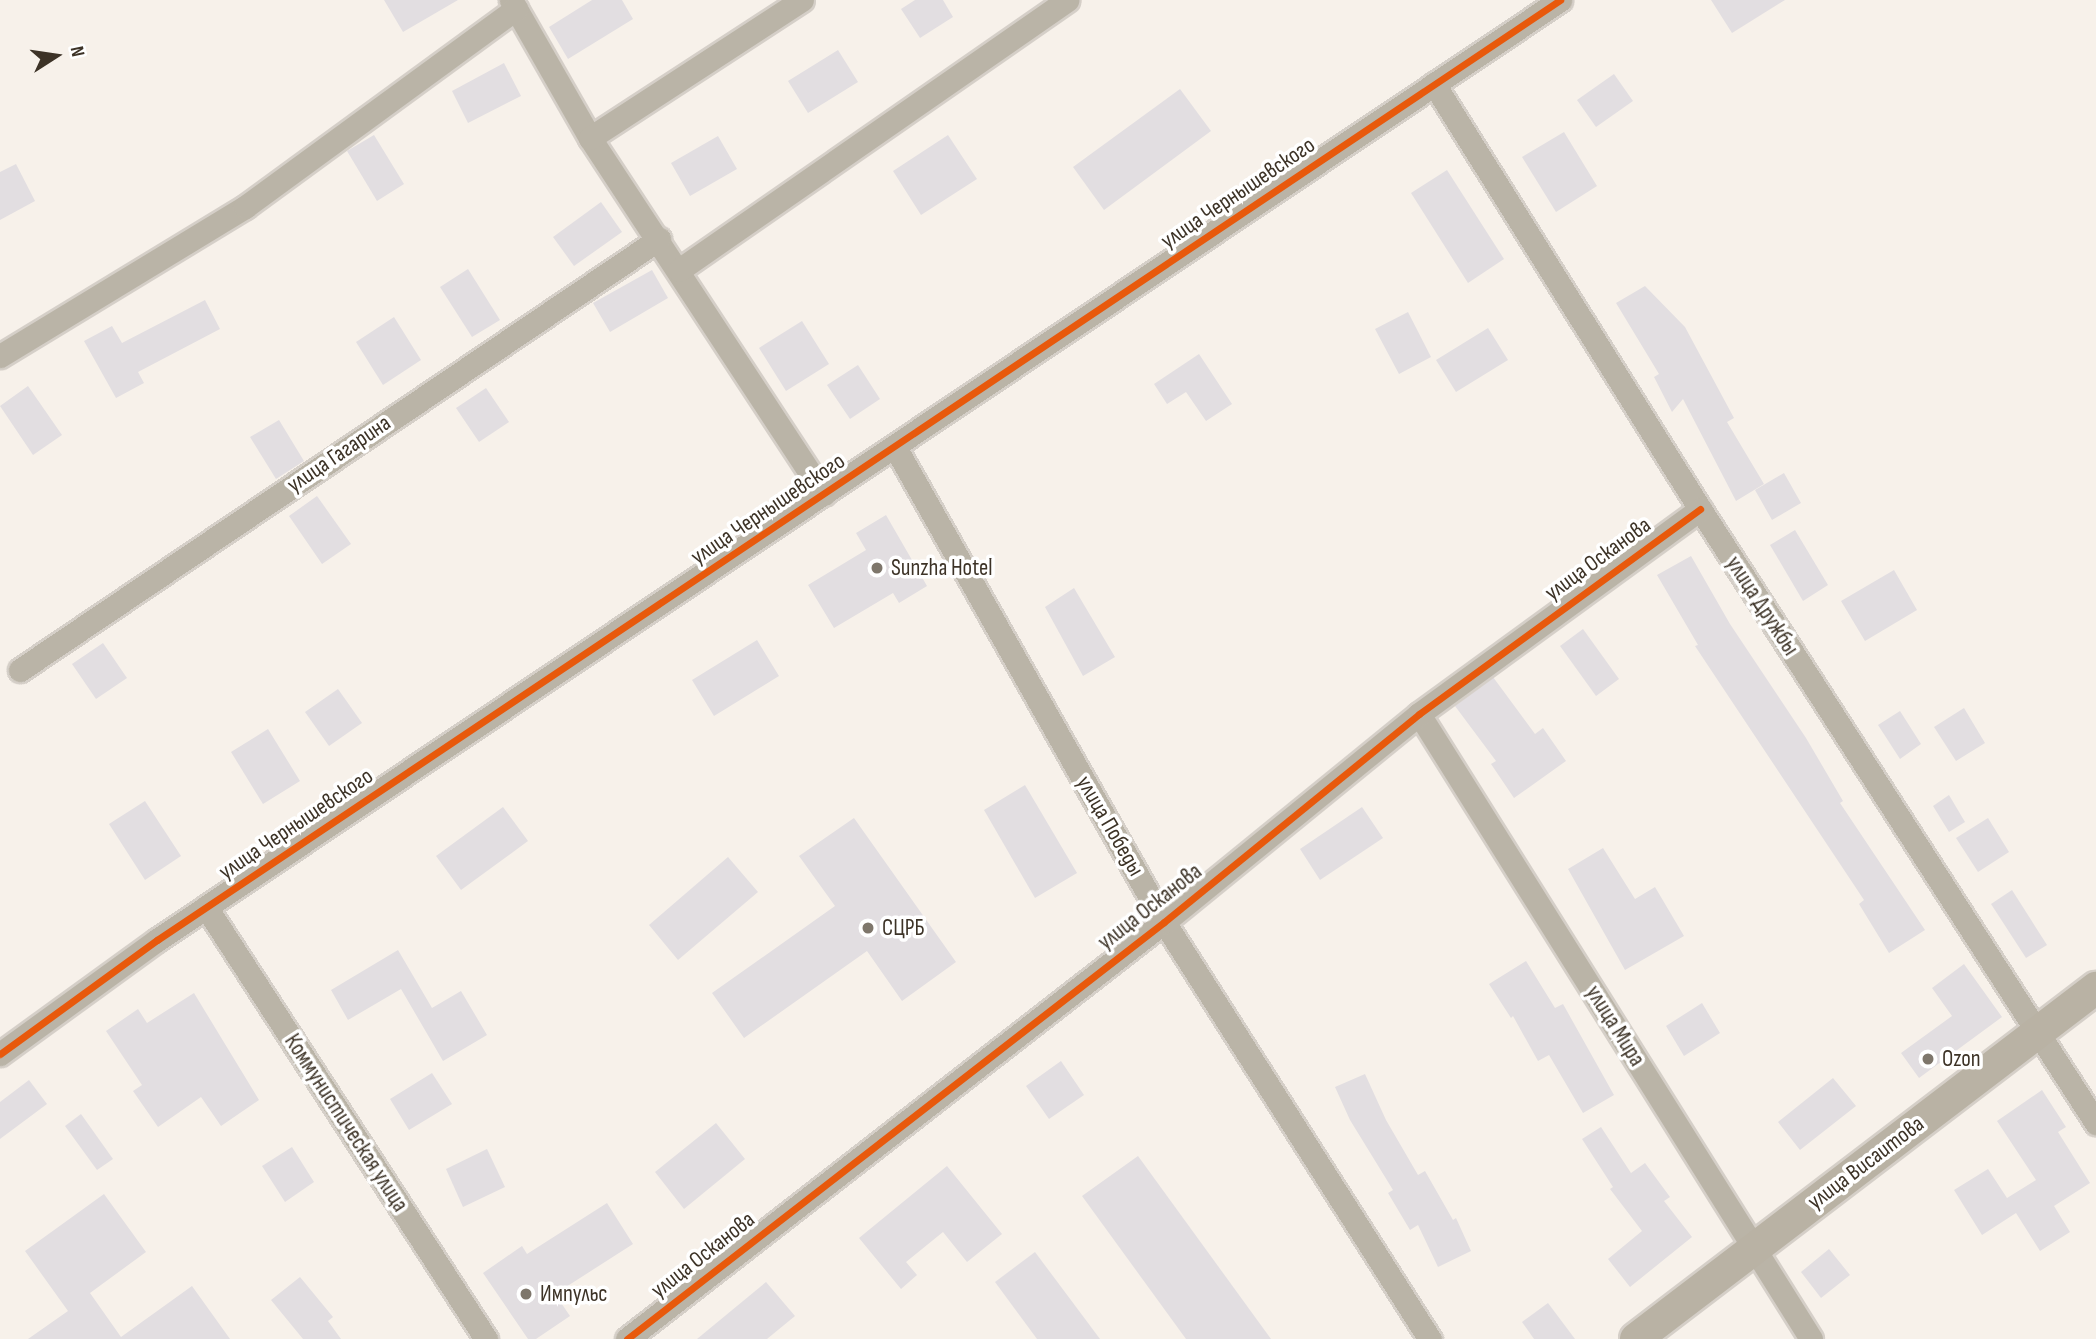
<!DOCTYPE html>
<html>
<head>
<meta charset="utf-8">
<style>
  body { margin:0 }
  #map { position:relative; width:2096px; height:1339px; overflow:hidden; background:#f7f1ea; font-family:"Sofia Sans Condensed",sans-serif }
  div>[style] { position:absolute }
  .building>* { inset:0; background:#e2dee1 }
  .roads { filter:drop-shadow(2px 0 #d5cfc8) drop-shadow(-2px 0 #d5cfc8) drop-shadow(0 2px #d5cfc8) drop-shadow(0 -2px #d5cfc8) }
  .street>* { height:23px; margin:-11.5px; padding:0 11.5px; transform-origin:11.5px; border-radius:11.5px; background:#bab4a7 }
  .secondary>* { height:32px; margin:-16px; padding:0 16px; transform-origin:16px; border-radius:16px; background:#b9b2a4 }
  .cycleway>* { height:7px; margin:-3.5px; padding:0 3.5px; transform-origin:3.5px; border-radius:3.5px; background:#e8590c }
  .dots>* { width:19px; height:19px; translate:-50% -50%; box-sizing:border-box; border:4px solid #fff; border-radius:50% }
  span { translate:-50% -50%; white-space:nowrap; text-align:center; line-height:1.15; -webkit-text-stroke:7px #fff; paint-order:stroke }
  .street-label { font-size:23px; color:#3d3327 }
  .poi-label { font-size:23px; color:#3d3327 }
  .left { translate:0 -50%; text-align:left }
  .north { position:absolute; left:21px; top:21px; width:70px; height:70px; -webkit-text-stroke:5px #fff; paint-order:stroke; rotate:78deg; font-size:19px; font-weight:700; line-height:28px; text-align:center; color:#3d3327 }
  .north::after { content:''; display:block; margin:auto; width:24px; height:32px; background:#3d3327; clip-path:polygon(50% 0,100% 100%,50% 72%,0 100%) }
</style>
</head>
<body>
<div id="map">
  <div class="building">
    <i style="clip-path:polygon(384px 0,458px 0,403px 32px)"></i>
    <i style="clip-path:polygon(592px 0,622px 0,633px 19px,568px 59px,549px 27px)"></i>
    <i style="clip-path:polygon(915px 0,943px 0,953px 17px,920px 38px,901px 9px)"></i>
    <i style="clip-path:polygon(1711px 0,1785px 0,1732px 33px)"></i>
    <i style="clip-path:polygon(838px 50px,858px 82px,808px 113px,788px 81px)"></i>
    <i style="clip-path:polygon(504px 63px,521px 96px,468px 123px,452px 91px)"></i>
    <i style="clip-path:polygon(1614px 74px,1633px 101px,1596px 127px,1577px 100px)"></i>
    <i style="clip-path:polygon(1180px 89px,1211px 131px,1104px 210px,1073px 167px)"></i>
    <i style="clip-path:polygon(1564px 132px,1597px 186px,1556px 212px,1522px 157px)"></i>
    <i style="clip-path:polygon(374px 135px,404px 184px,377px 201px,347px 151px)"></i>
    <i style="clip-path:polygon(948px 135px,977px 179px,921px 215px,893px 171px)"></i>
    <i style="clip-path:polygon(718px 136px,737px 169px,690px 196px,671px 163px)"></i>
    <i style="clip-path:polygon(16px 164px,35px 201px,0 220px,0 172px)"></i>
    <i style="clip-path:polygon(1447px 170px,1504px 259px,1468px 283px,1411px 193px)"></i>
    <i style="clip-path:polygon(601px 202px,622px 232px,574px 266px,553px 237px)"></i>
    <i style="clip-path:polygon(468px 269px,500px 320px,472px 337px,440px 287px)"></i>
    <i style="clip-path:polygon(652px 270px,668px 298px,610px 332px,593px 303px)"></i>
    <i style="clip-path:polygon(1645px 286px,1685px 327px,1734px 418px,1727px 422px,1764px 484px,1736px 501px,1683px 399px,1672px 412px,1654px 377px,1659px 374px,1616px 303px)"></i>
    <i style="clip-path:polygon(205px 300px,220px 329px,138px 372px,144px 383px,116px 398px,84px 341px,112px 326px,122px 343px)"></i>
    <i style="clip-path:polygon(1408px 312px,1431px 357px,1399px 374px,1375px 329px)"></i>
    <i style="clip-path:polygon(394px 317px,421px 360px,383px 385px,356px 342px)"></i>
    <i style="clip-path:polygon(802px 321px,829px 364px,786px 391px,759px 348px)"></i>
    <i style="clip-path:polygon(1488px 328px,1508px 360px,1456px 392px,1436px 360px)"></i>
    <i style="clip-path:polygon(1199px 354px,1232px 404px,1206px 421px,1186px 392px,1167px 404px,1154px 384px)"></i>
    <i style="clip-path:polygon(858px 365px,880px 399px,850px 419px,827px 385px)"></i>
    <i style="clip-path:polygon(28px 386px,62px 435px,33px 455px,0 406px)"></i>
    <i style="clip-path:polygon(486px 388px,509px 422px,479px 442px,456px 408px)"></i>
    <i style="clip-path:polygon(279px 420px,304px 461px,276px 479px,250px 437px)"></i>
    <i style="clip-path:polygon(1784px 473px,1801px 503px,1772px 520px,1755px 490px)"></i>
    <i style="clip-path:polygon(317px 496px,351px 544px,322px 564px,289px 516px)"></i>
    <i style="clip-path:polygon(886px 515px,927px 586px,899px 603px,893px 593px,834px 628px,808px 585px,866px 550px,856px 533px)"></i>
    <i style="clip-path:polygon(1795px 530px,1828px 585px,1803px 601px,1770px 545px)"></i>
    <i style="clip-path:polygon(1691px 556px,1730px 624px,1806px 738px,1843px 801px,1840px 803px,1925px 930px,1889px 953px,1859px 904px,1864px 900px,1695px 646px,1698px 645px,1657px 575px)"></i>
    <i style="clip-path:polygon(1894px 570px,1917px 610px,1865px 641px,1841px 601px)"></i>
    <i style="clip-path:polygon(1074px 588px,1115px 657px,1083px 676px,1045px 607px)"></i>
    <i style="clip-path:polygon(1583px 629px,1619px 679px,1596px 696px,1560px 646px)"></i>
    <i style="clip-path:polygon(757px 640px,779px 676px,714px 716px,692px 680px)"></i>
    <i style="clip-path:polygon(103px 643px,127px 678px,96px 699px,72px 664px)"></i>
    <i style="clip-path:polygon(1493px 677px,1535px 734px,1543px 728px,1566px 761px,1514px 798px,1491px 764px,1496px 761px,1455px 706px)"></i>
    <i style="clip-path:polygon(338px 689px,362px 723px,329px 746px,305px 712px)"></i>
    <i style="clip-path:polygon(1964px 708px,1985px 743px,1956px 761px,1934px 727px)"></i>
    <i style="clip-path:polygon(1900px 711px,1921px 744px,1900px 759px,1878px 725px)"></i>
    <i style="clip-path:polygon(268px 729px,300px 781px,263px 804px,231px 752px)"></i>
    <i style="clip-path:polygon(1025px 785px,1077px 873px,1035px 898px,984px 810px)"></i>
    <i style="clip-path:polygon(1949px 795px,1965px 822px,1949px 832px,1933px 806px)"></i>
    <i style="clip-path:polygon(145px 801px,181px 856px,145px 880px,109px 824px)"></i>
    <i style="clip-path:polygon(503px 807px,528px 841px,461px 890px,436px 856px)"></i>
    <i style="clip-path:polygon(1362px 807px,1383px 838px,1320px 880px,1300px 849px)"></i>
    <i style="clip-path:polygon(854px 818px,956px 962px,902px 1001px,867px 951px,744px 1038px,712px 993px,835px 906px,799px 856px)"></i>
    <i style="clip-path:polygon(1988px 818px,2009px 852px,1978px 872px,1956px 838px)"></i>
    <i style="clip-path:polygon(1603px 848px,1635px 899px,1655px 887px,1684px 936px,1625px 970px,1568px 869px)"></i>
    <i style="clip-path:polygon(728px 857px,758px 892px,678px 960px,649px 925px)"></i>
    <i style="clip-path:polygon(2012px 890px,2047px 945px,2026px 958px,1991px 904px)"></i>
    <i style="clip-path:polygon(398px 950px,432px 1008px,461px 991px,487px 1035px,443px 1061px,401px 989px,348px 1020px,331px 990px)"></i>
    <i style="clip-path:polygon(1526px 961px,1555px 1008px,1563px 1004px,1614px 1095px,1583px 1113px,1549px 1055px,1538px 1061px,1513px 1016px,1511px 1018px,1489px 984px)"></i>
    <i style="clip-path:polygon(1964px 964px,2002px 1017px,1919px 1078px,1901px 1053px,1952px 1016px,1932px 988px)"></i>
    <i style="clip-path:polygon(194px 993px,259px 1100px,221px 1126px,201px 1097px,158px 1127px,133px 1091px,142px 1085px,106px 1031px,138px 1009px,147px 1023px)"></i>
    <i style="clip-path:polygon(1702px 1003px,1720px 1033px,1684px 1056px,1666px 1026px)"></i>
    <i style="clip-path:polygon(1061px 1061px,1084px 1095px,1049px 1119px,1026px 1086px)"></i>
    <i style="clip-path:polygon(432px 1073px,452px 1104px,409px 1130px,390px 1099px)"></i>
    <i style="clip-path:polygon(1365px 1074px,1386px 1120px,1418px 1175px,1425px 1171px,1453px 1220px,1456px 1218px,1471px 1251px,1438px 1267px,1418px 1225px,1410px 1230px,1388px 1193px,1393px 1190px,1350px 1120px,1335px 1087px)"></i>
    <i style="clip-path:polygon(1833px 1078px,1856px 1106px,1800px 1150px,1778px 1122px)"></i>
    <i style="clip-path:polygon(29px 1080px,47px 1104px,0 1139px,0 1102px)"></i>
    <i style="clip-path:polygon(2042px 1090px,2066px 1127px,2058px 1132px,2090px 1183px,2054px 1206px,2070px 1232px,2040px 1251px,2016px 1213px,1982px 1235px,1954px 1190px,1988px 1169px,2007px 1198px,2036px 1180px,1997px 1121px)"></i>
    <i style="clip-path:polygon(81px 1114px,113px 1159px,97px 1170px,65px 1126px)"></i>
    <i style="clip-path:polygon(716px 1123px,745px 1159px,684px 1209px,655px 1172px)"></i>
    <i style="clip-path:polygon(1601px 1127px,1631px 1173px,1645px 1163px,1670px 1197px,1664px 1201px,1692px 1237px,1630px 1287px,1608px 1259px,1642px 1231px,1610px 1189px,1613px 1187px,1582px 1139px)"></i>
    <i style="clip-path:polygon(292px 1147px,314px 1182px,285px 1202px,262px 1166px)"></i>
    <i style="clip-path:polygon(487px 1149px,505px 1187px,463px 1207px,446px 1169px)"></i>
    <i style="clip-path:polygon(1138px 1156px,1271px 1339px,1186px 1339px,1082px 1196px)"></i>
    <i style="clip-path:polygon(947px 1166px,1002px 1234px,967px 1262px,943px 1232px,906px 1262px,917px 1275px,901px 1289px,859px 1238px)"></i>
    <i style="clip-path:polygon(104px 1194px,146px 1252px,90px 1293px,121px 1337px,192px 1286px,230px 1339px,28px 1339px,68px 1311px,25px 1251px)"></i>
    <i style="clip-path:polygon(607px 1203px,633px 1244px,555px 1294px,570px 1316px,536px 1339px,528px 1339px,483px 1273px,522px 1246px,527px 1254px)"></i>
    <i style="clip-path:polygon(1829px 1249px,1850px 1275px,1821px 1298px,1801px 1272px)"></i>
    <i style="clip-path:polygon(1035px 1252px,1100px 1339px,1037px 1339px,995px 1282px)"></i>
    <i style="clip-path:polygon(300px 1277px,333px 1317px,328px 1321px,341px 1339px,303px 1339px,271px 1300px)"></i>
    <i style="clip-path:polygon(766px 1282px,795px 1316px,767px 1339px,697px 1339px)"></i>
    <i style="clip-path:polygon(1548px 1303px,1575px 1339px,1534px 1339px,1522px 1322px)"></i>
  </div>
  <div class="roads">
    <div class="street">
      <i style="left:511px;top:0;width:159px;rotate:60.2deg"></i>
      <i style="left:590px;top:138px;width:426px;rotate:56.7deg"></i>
      <i style="left:1434px;top:84px;width:501px;rotate:57.96deg"></i>
      <i style="left:1700px;top:509px;width:731px;rotate:57.18deg"></i>
      <i style="left:590px;top:138px;width:253px;rotate:-33.1deg"></i>
      <i style="left:679px;top:270px;width:473px;rotate:-34.8deg"></i>
      <i style="left:0;top:356px;width:287px;rotate:-31.3deg"></i>
      <i style="left:245px;top:207px;width:336px;rotate:-36.2deg"></i>
      <i style="left:895px;top:447px;width:546px;rotate:60.48deg"></i>
      <i style="left:1164px;top:922px;width:495px;rotate:57.5deg"></i>
      <i style="left:20px;top:670px;width:771px;rotate:-34deg"></i>
      <i style="left:1419px;top:714px;width:738px;rotate:57.9deg"></i>
      <i style="left:206px;top:907px;width:515px;rotate:57.05deg"></i>
      <i style="left:0;top:1054px;width:194px;rotate:-36deg"></i>
      <i style="left:157px;top:940px;width:1689px;rotate:-33.82deg"></i>
      <i style="left:627px;top:1339px;width:680px;rotate:-37.83deg"></i>
      <i style="left:1164px;top:922px;width:329px;rotate:-39.2deg"></i>
      <i style="left:1419px;top:714px;width:348px;rotate:-36.1deg"></i>
    </div>
    <div class="secondary">
      <i style="left:1636px;top:1339px;width:579px;rotate:-37.35deg"></i>
    </div>
  </div>
  <div class="cycleway">
    <i style="left:0;top:1054px;width:194px;rotate:-36deg"></i>
    <i style="left:157px;top:940px;width:1689px;rotate:-33.82deg"></i>
    <i style="left:627px;top:1339px;width:680px;rotate:-37.83deg"></i>
    <i style="left:1164px;top:922px;width:329px;rotate:-39.2deg"></i>
    <i style="left:1419px;top:714px;width:348px;rotate:-36.1deg"></i>
  </div>
  <div class="dots">
    <i style="left:877px;top:568px;background:#7e766b"></i>
    <i style="left:868px;top:928px;background:#7e766b"></i>
    <i style="left:1928px;top:1059px;background:#7e766b"></i>
    <i style="left:526px;top:1294px;background:#7e766b"></i>
  </div>
  <div class="street-label">
    <span style="left:1238px;top:193px;rotate:-34deg">улица Чернышевского</span>
    <span style="left:339px;top:454px;rotate:-34deg">улица Гагарина</span>
    <span style="left:768px;top:509px;rotate:-34deg">улица Чернышевского</span>
    <span style="left:1598px;top:559px;rotate:-36deg">улица Осканова</span>
    <span style="left:1762px;top:606px;rotate:57deg">улица Дружбы</span>
    <span style="left:296px;top:824px;rotate:-34deg">улица Чернышевского</span>
    <span style="left:1110px;top:826px;rotate:60deg">улица Победы</span>
    <span style="left:1150px;top:907px;rotate:-38deg">улица Осканова</span>
    <span style="left:1615px;top:1026px;rotate:58deg">улица Мира</span>
    <span style="left:346px;top:1123px;rotate:57deg">Коммунистическая улица</span>
    <span style="left:1866px;top:1163px;rotate:-37deg">улица Висаитова</span>
    <span style="left:703px;top:1255px;rotate:-38deg">улица Осканова</span>
  </div>
  <div class="poi-label">
    <span class="left" style="left:891px;top:568px">Sunzha Hotel</span>
    <span class="left" style="left:882px;top:928px">СЦРБ</span>
    <span class="left" style="left:1942px;top:1059px">Ozon</span>
    <span class="left" style="left:540px;top:1294px">Импульс</span>
  </div>
  <div class="north">N</div>
</div>
</body>
</html>
